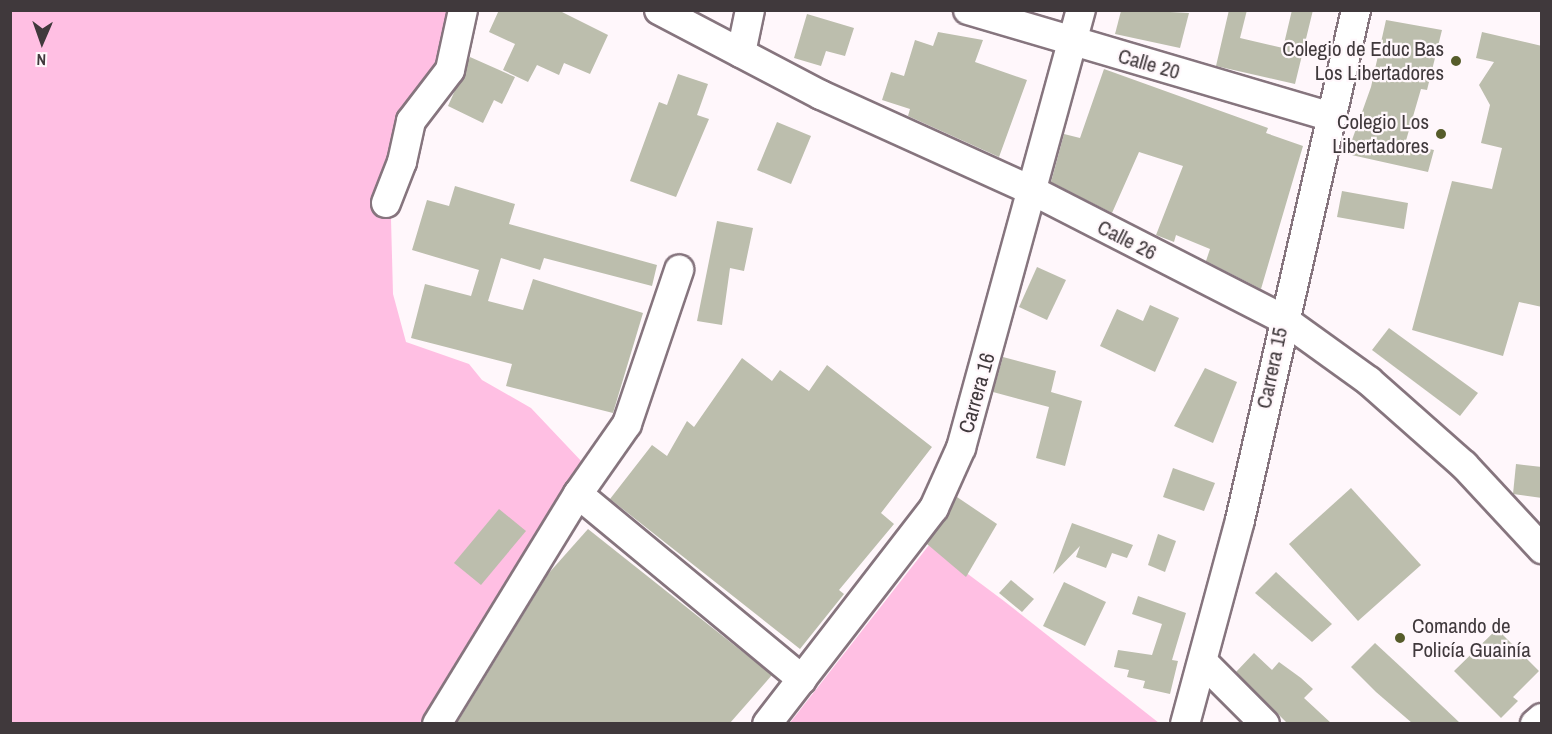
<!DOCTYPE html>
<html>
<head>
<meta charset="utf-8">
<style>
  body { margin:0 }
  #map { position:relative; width:1552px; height:734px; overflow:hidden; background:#fff7fb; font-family:"Archivo Narrow",sans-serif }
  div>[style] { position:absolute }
  .green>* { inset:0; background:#ffbfe3 }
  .building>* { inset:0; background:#bcbead }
  .roads { filter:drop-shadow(2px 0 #86757e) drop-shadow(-2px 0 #86757e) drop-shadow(0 2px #86757e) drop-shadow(0 -2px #86757e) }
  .minor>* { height:28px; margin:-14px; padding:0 14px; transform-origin:14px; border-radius:14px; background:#fff }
  .dots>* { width:16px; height:16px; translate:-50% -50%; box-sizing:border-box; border:3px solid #fff7fb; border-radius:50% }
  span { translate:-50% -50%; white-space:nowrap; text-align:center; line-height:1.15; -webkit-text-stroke:4.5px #fff7fb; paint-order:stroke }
  .poi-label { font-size:21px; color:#40393c }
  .right { translate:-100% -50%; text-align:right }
  .left { translate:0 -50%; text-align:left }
  .street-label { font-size:21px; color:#40393c }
  .frame { position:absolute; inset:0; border:12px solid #40393c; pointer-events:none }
  .north { position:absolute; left:12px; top:12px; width:60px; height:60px; -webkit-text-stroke:4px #fff7fb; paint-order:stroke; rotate:182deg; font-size:16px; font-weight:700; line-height:24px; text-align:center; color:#40393c }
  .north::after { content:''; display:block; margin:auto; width:21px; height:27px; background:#40393c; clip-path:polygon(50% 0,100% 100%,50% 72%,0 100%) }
</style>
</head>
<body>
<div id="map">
  <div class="green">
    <i style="clip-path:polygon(10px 11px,456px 11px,390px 181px,393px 294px,406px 342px,469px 364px,482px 380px,531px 408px,584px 464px,420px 723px,11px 723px)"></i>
    <i style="clip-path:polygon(929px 545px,1004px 601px,1159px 723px,789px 724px)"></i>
  </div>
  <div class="building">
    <i style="clip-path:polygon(499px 10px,558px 10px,608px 35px,590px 74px,564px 63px,559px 75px,537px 65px,528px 82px,503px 70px,515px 44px,489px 32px)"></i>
    <i style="clip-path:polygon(1133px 10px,1189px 13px,1180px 48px,1115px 34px,1121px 11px)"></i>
    <i style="clip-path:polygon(1229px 10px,1247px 10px,1240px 38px,1283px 48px,1292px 10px,1313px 10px,1295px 84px,1216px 66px)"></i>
    <i style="clip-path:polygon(807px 14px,854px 28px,845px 56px,826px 51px,821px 66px,794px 58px)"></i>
    <i style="clip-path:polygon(1386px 20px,1442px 30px,1427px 90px,1421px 89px,1405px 144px,1434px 150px,1428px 172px,1347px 154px,1371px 87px)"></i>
    <i style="clip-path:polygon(938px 32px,983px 40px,975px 62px,1027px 80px,999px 157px,908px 116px,910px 109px,882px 100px,891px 72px,904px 76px,915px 40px,933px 46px)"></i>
    <i style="clip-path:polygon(1482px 32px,1542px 46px,1542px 307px,1519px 302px,1503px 356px,1412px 330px,1452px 181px,1492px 189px,1502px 148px,1481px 143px,1490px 105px,1479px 85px,1494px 62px,1476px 58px)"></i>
    <i style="clip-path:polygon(470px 57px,515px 77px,502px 104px,494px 100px,483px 123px,448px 106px)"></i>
    <i style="clip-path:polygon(1104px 69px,1268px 128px,1266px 133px,1303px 146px,1261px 289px,1206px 261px,1210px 249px,1176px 235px,1174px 242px,1156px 235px,1183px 166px,1139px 152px,1112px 213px,1051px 182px,1064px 134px,1080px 138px)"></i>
    <i style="clip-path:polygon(678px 74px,708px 84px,697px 115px,709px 119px,676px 197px,630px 181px,659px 102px,667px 105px)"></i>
    <i style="clip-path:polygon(777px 122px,811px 136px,791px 184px,757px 170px)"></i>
    <i style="clip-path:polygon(455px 186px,515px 204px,509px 224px,657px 265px,652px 286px,544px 258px,540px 270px,501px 258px,488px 301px,523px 310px,533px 279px,643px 313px,613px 413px,506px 386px,512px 364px,411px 338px,425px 284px,471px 296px,479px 270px,412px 250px,427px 200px,449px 206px)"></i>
    <i style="clip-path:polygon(1342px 191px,1408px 203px,1404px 229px,1337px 217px)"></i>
    <i style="clip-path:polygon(717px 221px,753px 228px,744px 271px,730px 268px,722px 325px,697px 321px)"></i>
    <i style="clip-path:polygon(1037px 267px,1066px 280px,1047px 320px,1019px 307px)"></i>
    <i style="clip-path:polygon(1150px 305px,1179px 318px,1155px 372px,1100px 346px,1117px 309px,1143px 321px)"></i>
    <i style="clip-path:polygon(1389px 328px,1478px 393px,1460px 416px,1372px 350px)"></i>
    <i style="clip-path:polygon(1003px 357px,1056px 371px,1051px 392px,1082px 401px,1065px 466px,1036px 458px,1049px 407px,993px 392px)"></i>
    <i style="clip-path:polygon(742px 358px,772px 381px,780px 370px,809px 391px,827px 365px,932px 447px,881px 513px,894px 524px,839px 590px,844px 594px,800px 649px,610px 499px,652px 445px,667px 456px,687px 421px,694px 427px)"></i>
    <i style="clip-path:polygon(1205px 368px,1237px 382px,1213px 443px,1174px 426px)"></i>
    <i style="clip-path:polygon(1516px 464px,1542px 467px,1542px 498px,1513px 494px)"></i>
    <i style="clip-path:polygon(1173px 468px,1215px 483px,1204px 511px,1163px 497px)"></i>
    <i style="clip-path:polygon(1351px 488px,1421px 565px,1358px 621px,1289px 544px)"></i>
    <i style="clip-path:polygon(957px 497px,997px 524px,966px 577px,927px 544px)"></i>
    <i style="clip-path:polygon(499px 509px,526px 531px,481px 585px,454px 563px)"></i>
    <i style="clip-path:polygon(1072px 523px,1133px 545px,1127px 558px,1112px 553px,1106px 568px,1076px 557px,1080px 546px,1053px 574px)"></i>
    <i style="clip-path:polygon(588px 529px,772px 675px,730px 723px,457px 723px,548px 574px)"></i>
    <i style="clip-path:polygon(1158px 534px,1176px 541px,1165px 572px,1148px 565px)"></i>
    <i style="clip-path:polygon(1276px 572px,1332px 624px,1312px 642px,1255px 593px)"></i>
    <i style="clip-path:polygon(1011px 580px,1034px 599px,1022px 612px,999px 593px)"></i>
    <i style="clip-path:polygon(1064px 582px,1106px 602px,1085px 646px,1043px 626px)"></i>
    <i style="clip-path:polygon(1138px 596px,1186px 613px,1172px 660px,1178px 661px,1170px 694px,1143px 688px,1145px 681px,1127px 677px,1129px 670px,1114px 667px,1118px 650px,1152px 655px,1162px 624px,1132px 614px)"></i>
    <i style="clip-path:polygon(1497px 629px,1539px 671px,1513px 697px,1518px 701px,1501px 718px,1454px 671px)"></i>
    <i style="clip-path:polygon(1375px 643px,1402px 668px,1460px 723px,1412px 723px,1376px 692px,1351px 667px)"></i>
    <i style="clip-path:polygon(1254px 653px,1272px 670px,1279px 662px,1301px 678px,1313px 689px,1304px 698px,1331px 723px,1287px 723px,1236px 672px)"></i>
  </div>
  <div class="roads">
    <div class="minor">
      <i style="left:659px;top:10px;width:183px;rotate:27.7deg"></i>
      <i style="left:821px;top:95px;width:235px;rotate:24.4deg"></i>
      <i style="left:1035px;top:192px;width:279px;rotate:27.1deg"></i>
      <i style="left:1283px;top:319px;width:106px;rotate:35.8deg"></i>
      <i style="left:1369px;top:381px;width:127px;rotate:41.5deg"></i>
      <i style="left:1464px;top:465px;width:115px;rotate:47.1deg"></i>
      <i style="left:968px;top:10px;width:378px;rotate:16.4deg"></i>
      <i style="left:741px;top:53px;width:44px;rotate:-78.2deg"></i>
      <i style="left:386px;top:203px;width:44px;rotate:-68.7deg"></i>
      <i style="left:402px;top:162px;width:42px;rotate:-77.6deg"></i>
      <i style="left:411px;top:121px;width:64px;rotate:-52.6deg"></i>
      <i style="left:450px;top:70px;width:61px;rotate:-77.8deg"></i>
      <i style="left:578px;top:494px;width:291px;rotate:39.6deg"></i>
      <i style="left:1204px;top:663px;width:86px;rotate:45deg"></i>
      <i style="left:437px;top:724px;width:270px;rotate:-58.5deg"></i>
      <i style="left:578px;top:494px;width:85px;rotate:-55deg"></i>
      <i style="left:627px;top:424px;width:163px;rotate:-71.3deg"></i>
      <i style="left:767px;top:724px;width:273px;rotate:-52.3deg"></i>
      <i style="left:934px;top:508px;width:66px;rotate:-65.8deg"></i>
      <i style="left:961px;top:448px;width:454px;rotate:-74.7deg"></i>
      <i style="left:1185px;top:724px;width:211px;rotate:-74.9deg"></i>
      <i style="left:1240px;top:520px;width:523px;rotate:-77.19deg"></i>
      <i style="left:1535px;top:724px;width:9px;rotate:-41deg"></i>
    </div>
  </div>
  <div class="dots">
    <i style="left:1456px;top:61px;background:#565c2a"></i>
    <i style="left:1441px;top:134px;background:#565c2a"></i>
    <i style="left:1400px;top:638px;background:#565c2a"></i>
  </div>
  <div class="poi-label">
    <span class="right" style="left:1444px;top:61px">Colegio de Educ Bas<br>Los Libertadores</span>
    <span class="right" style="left:1429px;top:134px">Colegio Los<br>Libertadores</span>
    <span class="left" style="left:1412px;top:638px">Comando de<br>Policía Guainía</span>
  </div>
  <div class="street-label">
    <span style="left:1149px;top:64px;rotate:16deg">Calle 20</span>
    <span style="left:1127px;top:240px;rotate:27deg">Calle 26</span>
    <span style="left:1272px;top:368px;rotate:-78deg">Carrera 15</span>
    <span style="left:977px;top:393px;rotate:-74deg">Carrera 16</span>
  </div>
  <div class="frame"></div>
  <div class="north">N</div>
</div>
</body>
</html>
